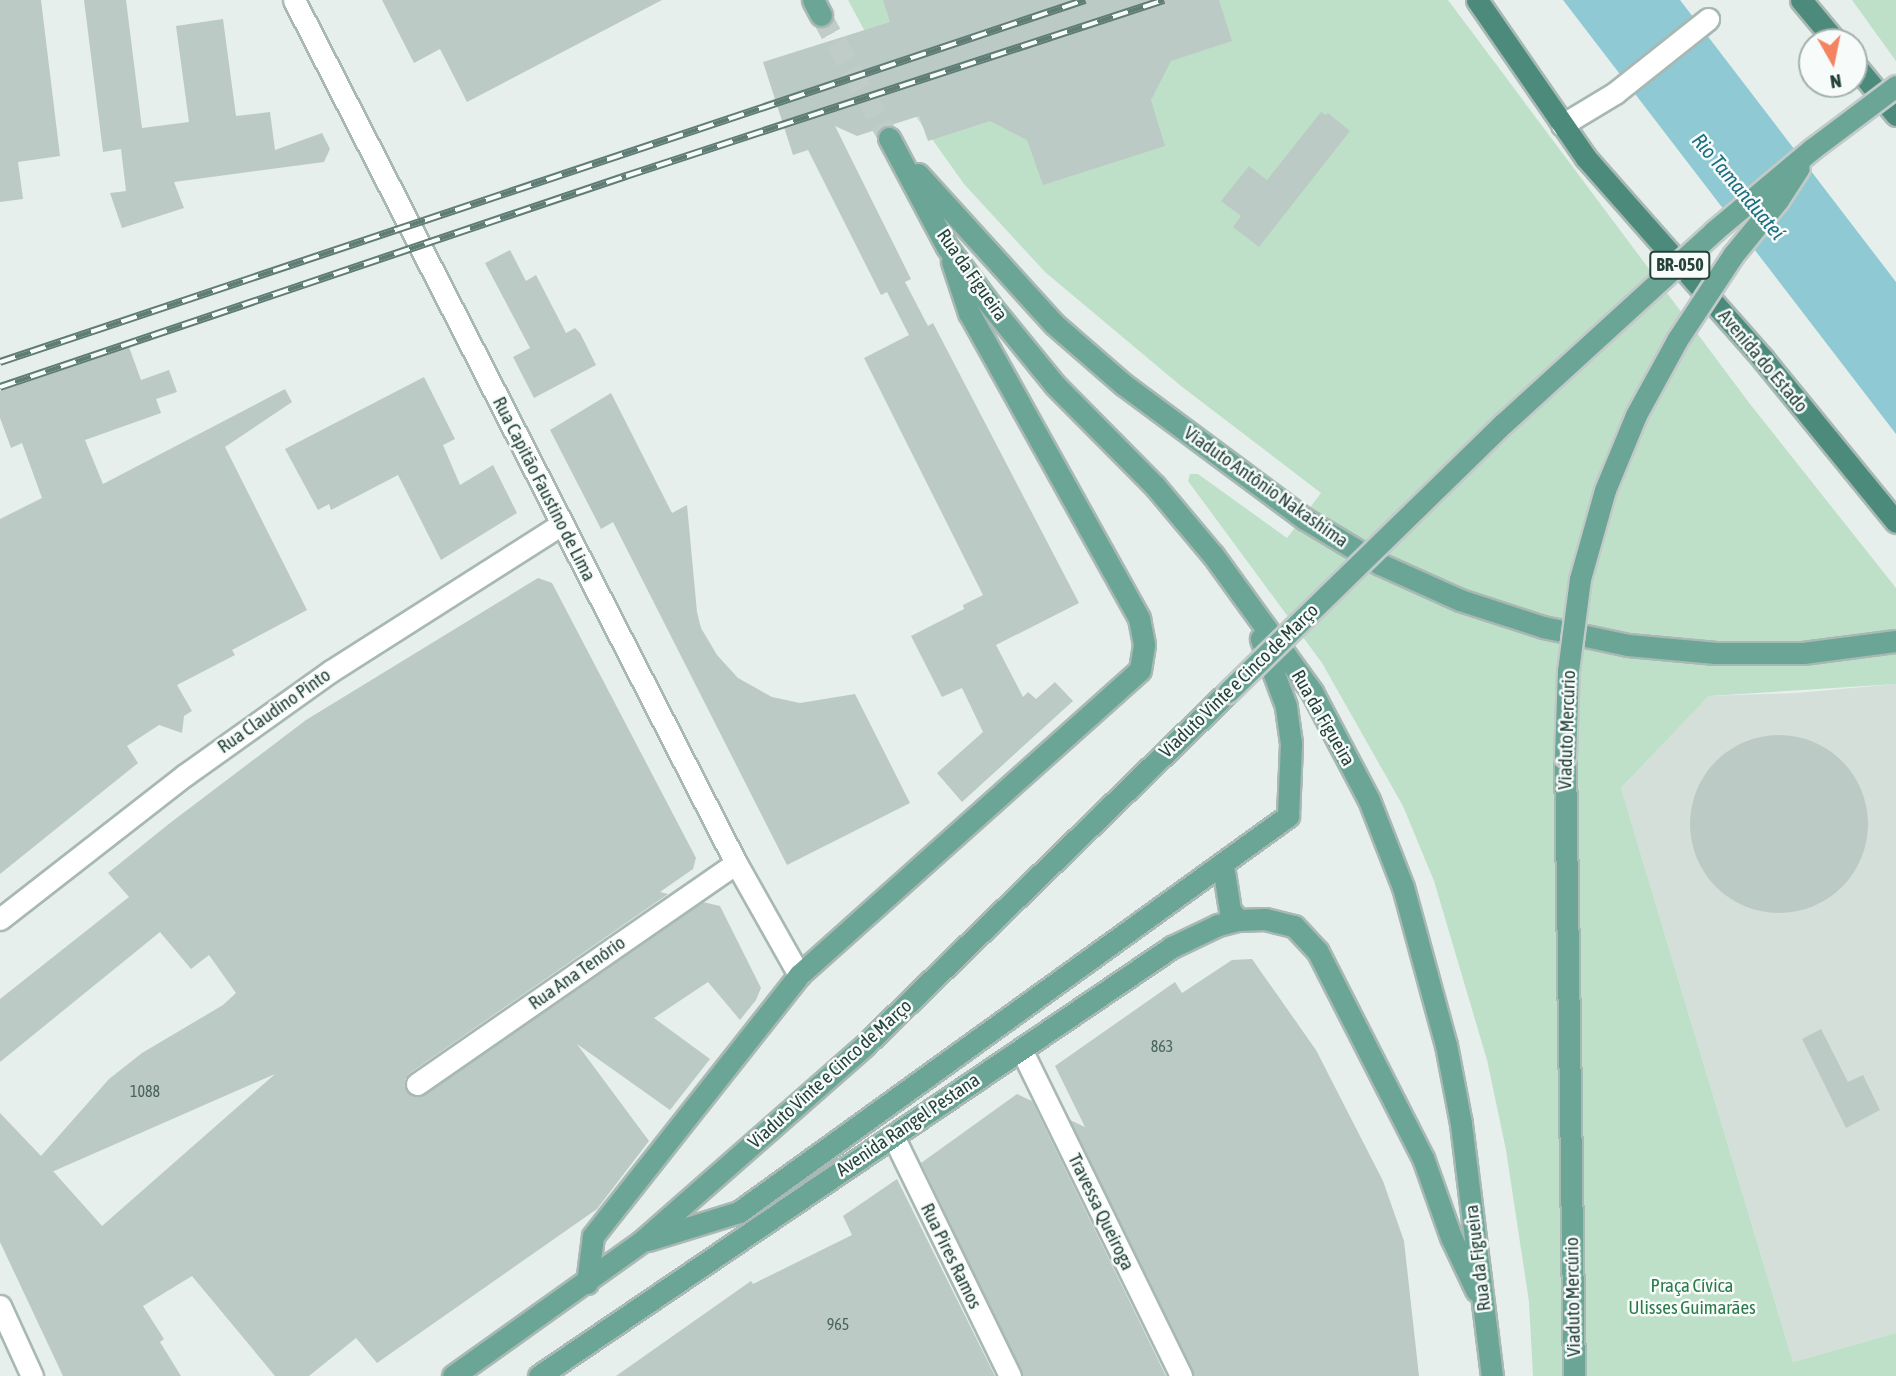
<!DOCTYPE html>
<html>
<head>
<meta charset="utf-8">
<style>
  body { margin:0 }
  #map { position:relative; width:1896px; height:1376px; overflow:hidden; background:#e6efeb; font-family:"Asap Condensed",sans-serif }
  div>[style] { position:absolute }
  .built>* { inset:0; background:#d4dfda }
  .green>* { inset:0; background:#bfe0c8 }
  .water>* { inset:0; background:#8ec9d4 }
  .building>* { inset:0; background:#bbcac4 }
  .round { border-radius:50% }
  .primary-tunnel>* { height:21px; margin-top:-10.5px; transform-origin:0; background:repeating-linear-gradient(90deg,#bfccc8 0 21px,transparent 0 31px) }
  .roads { filter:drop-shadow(2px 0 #a8b8b2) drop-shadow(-2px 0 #a8b8b2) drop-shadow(0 2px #a8b8b2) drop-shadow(0 -2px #a8b8b2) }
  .pedestrian>* { height:21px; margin:-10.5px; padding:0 10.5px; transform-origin:10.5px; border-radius:10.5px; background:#fff }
  .minor>* { height:21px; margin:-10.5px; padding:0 10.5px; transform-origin:10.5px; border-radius:10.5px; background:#fff }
  .tertiary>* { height:21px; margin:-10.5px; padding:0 10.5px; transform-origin:10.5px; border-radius:10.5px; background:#fff }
  .primary>* { height:21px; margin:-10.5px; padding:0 10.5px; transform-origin:10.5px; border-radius:10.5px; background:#6aa596 }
  .trunk>* { height:21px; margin:-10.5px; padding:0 10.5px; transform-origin:10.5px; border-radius:10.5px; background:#4c8a7c }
  .rail>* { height:8px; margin-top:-4px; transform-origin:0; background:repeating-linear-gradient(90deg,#f7fbf9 0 16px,#5f7d75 0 32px); box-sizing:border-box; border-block:2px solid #5f7d75 }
  .bridges { filter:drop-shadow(2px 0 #c2cac8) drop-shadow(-2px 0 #c2cac8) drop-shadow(0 2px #c2cac8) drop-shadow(0 -2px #c2cac8) }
  .primary-bridge>* { height:21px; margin:-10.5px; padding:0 10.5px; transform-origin:10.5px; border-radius:10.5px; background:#6aa596 }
  span { translate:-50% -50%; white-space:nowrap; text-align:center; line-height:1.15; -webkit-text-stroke:5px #f7fbf9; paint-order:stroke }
  .number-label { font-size:16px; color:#4a645c }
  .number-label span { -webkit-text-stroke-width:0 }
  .shield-label span { padding:2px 5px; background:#f7fbf9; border:2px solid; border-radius:5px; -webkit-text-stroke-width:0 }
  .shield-label { font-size:18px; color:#24423a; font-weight:700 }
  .street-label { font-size:19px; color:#24423a }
  .park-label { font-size:19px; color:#2d7a4b }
  .water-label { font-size:21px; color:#1c6f80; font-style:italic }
  .north { position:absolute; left:1798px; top:28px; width:70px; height:70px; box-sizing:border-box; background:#f7fbf9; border:2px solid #a3b1ad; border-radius:50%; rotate:171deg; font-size:19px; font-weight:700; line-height:28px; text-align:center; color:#24423a }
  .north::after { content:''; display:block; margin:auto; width:24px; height:32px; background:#f4845f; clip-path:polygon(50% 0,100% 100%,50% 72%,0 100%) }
</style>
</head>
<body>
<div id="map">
  <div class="built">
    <i style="clip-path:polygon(1896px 684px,1896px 1333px,1793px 1362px,1621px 788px,1709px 696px,1797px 693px)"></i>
  </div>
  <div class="green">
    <i style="clip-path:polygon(848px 0,1448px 0,1750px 404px,1896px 588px,1896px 684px,1709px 696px,1621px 788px,1793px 1362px,1896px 1333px,1896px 1376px,1533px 1376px,1529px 1302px,1506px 1150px,1487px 1060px,1434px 881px,1403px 806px,1322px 663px,1188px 481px,1190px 474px,1198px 474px,1287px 538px,1321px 493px,1181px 386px,1045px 272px,964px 184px,895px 87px)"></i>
    <i style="clip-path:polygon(1852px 0,1896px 0,1896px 61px)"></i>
  </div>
  <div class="water">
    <i style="clip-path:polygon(1563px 0,1680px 0,1896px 282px,1896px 434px)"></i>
  </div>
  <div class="building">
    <i style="clip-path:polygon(0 0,41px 0,60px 156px,18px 162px,23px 199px,0 202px)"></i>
    <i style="clip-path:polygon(84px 0,126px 0,142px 128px,189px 122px,176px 26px,223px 19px,236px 116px,270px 112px,275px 150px,322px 133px,330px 149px,324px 162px,174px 182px,184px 208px,122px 228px,110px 193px,126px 191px,121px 149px,103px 152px)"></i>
    <i style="clip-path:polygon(382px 0,662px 0,467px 102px,440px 49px,414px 63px)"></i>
    <i style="clip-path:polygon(883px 0,1219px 0,1232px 41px,1171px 61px,1151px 100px,1165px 146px,1043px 185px,1027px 140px,990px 121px,928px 141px,919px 116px,857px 136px,835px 126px,911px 279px,905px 282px,928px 326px,933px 323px,1079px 603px,996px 645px,1023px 697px,1028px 692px,1036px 699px,1055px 682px,1073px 701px,962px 802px,937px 773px,983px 732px,962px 688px,942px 697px,911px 636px,964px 609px,963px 605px,983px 595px,864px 358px,909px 335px,887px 292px,881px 295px,808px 150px,793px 155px,763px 62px,890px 22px)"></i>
    <i style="clip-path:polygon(1321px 112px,1326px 115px,1328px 113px,1350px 131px,1259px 247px,1233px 227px,1241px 216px,1221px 201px,1249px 166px,1267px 180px)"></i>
    <i style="clip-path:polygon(510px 250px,526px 281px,536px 275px,566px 333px,575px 328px,580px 333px,596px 365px,534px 398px,513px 357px,530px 348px,485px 263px)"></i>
    <i style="clip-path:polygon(129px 347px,141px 380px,169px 370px,177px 392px,156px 399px,161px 413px,85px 440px,103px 484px,285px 389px,292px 402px,225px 447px,307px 610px,232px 650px,235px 655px,177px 685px,192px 711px,184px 716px,182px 733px,159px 725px,127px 746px,138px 763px,0 874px,0 519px,42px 498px,22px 443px,11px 448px,0 418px,0 391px)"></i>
    <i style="clip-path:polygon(424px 377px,455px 439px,443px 445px,460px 485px,493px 465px,517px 513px,441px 560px,398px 475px,331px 510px,329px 504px,318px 510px,285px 449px)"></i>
    <i style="clip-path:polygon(611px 393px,672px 513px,687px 505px,697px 612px,701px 628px,717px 655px,738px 678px,772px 697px,800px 703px,855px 694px,910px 803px,787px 865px,613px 522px,601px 529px,550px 430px)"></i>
    <i style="clip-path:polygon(evenodd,538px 578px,552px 583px,696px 858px,693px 869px,660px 892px,668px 894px,410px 1073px,405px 1079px,406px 1091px,412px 1096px,424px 1095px,703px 902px,720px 906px,761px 988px,756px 1000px,740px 1020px,708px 982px,654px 1018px,710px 1059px,670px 1110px,577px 1044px,649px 1141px,597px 1209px,377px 1363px,356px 1338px,309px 1376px,275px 1376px,192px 1276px,143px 1306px,164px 1339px,160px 1342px,181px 1376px,63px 1376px,0 1242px,0 1113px,41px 1156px,109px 1079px,142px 1053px,223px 1005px,236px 993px,209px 955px,191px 969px,160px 932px,0 1062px,0 999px,129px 897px,108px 873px,170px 823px,306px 720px,538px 578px,275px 1074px,102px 1226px,53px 1171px,54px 1171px,275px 1074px)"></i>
    <i class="round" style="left:1690px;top:735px;width:178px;height:178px"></i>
    <i style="clip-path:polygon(1252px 959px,1316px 1050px,1383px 1181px,1404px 1241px,1419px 1376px,1194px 1376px,1070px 1120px,1085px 1127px,1055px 1066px,1175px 982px,1182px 993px,1232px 960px)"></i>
    <i style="clip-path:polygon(1821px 1029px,1848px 1082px,1863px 1075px,1880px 1110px,1846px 1128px,1802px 1039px)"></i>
    <i style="clip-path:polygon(1017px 1094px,1032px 1101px,1166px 1376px,1023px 1376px,921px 1163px)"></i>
    <i style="clip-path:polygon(897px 1179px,995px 1376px,616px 1376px,751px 1281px,753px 1284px,852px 1235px,843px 1216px)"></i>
  </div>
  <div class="primary-tunnel">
    <i style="left:821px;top:15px;width:141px;rotate:61.1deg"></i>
  </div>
  <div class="roads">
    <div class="pedestrian">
      <i style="left:1562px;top:125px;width:62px;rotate:-31.1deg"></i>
      <i style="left:1615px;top:93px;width:119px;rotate:-38.5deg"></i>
    </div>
    <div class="minor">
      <i style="left:294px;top:0;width:970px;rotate:62.88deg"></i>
      <i style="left:736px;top:863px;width:129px;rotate:60.6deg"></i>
      <i style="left:0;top:919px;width:234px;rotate:-37.9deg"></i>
      <i style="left:185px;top:775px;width:179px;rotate:-35.5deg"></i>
      <i style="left:331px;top:671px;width:274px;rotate:-32.5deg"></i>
      <i style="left:1021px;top:1049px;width:364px;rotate:63.9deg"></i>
      <i style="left:417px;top:1084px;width:388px;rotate:-34.7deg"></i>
      <i style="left:893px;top:1136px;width:267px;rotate:64deg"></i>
    </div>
    <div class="tertiary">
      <i style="left:0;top:1306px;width:77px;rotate:65.4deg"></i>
    </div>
    <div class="primary">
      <i style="left:813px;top:0;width:17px;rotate:62deg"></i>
      <i style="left:889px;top:138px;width:123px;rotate:62deg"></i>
      <i style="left:947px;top:247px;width:72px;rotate:53.4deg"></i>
      <i style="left:990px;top:305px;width:103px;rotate:50.9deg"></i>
      <i style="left:1055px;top:385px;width:142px;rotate:45.3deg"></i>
      <i style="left:1155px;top:486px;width:90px;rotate:50deg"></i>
      <i style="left:1213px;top:555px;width:169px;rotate:54.1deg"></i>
      <i style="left:1312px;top:692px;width:122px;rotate:62.2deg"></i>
      <i style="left:1369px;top:800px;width:93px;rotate:68.7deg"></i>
      <i style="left:1403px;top:887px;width:164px;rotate:74.8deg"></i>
      <i style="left:1446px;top:1045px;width:80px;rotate:79.2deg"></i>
      <i style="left:1461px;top:1124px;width:254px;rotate:83deg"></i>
      <i style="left:918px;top:174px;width:202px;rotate:47.8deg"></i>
      <i style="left:1054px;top:324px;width:91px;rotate:41deg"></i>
      <i style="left:1123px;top:384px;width:227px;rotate:36.6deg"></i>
      <i style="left:1305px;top:519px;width:87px;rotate:31deg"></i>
      <i style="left:1380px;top:564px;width:88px;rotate:24.2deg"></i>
      <i style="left:1460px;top:600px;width:87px;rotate:18deg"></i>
      <i style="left:1543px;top:627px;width:87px;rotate:12deg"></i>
      <i style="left:1628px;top:645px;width:88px;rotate:5.2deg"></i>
      <i style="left:1716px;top:653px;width:87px"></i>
      <i style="left:1803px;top:653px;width:94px;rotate:-7.4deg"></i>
      <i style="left:1565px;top:756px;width:620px;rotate:89.17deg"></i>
      <i style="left:1223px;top:866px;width:45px;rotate:81deg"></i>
      <i style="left:1230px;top:910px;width:13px;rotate:51deg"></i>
      <i style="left:648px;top:1240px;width:95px;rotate:-17.1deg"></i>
      <i style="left:739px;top:1212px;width:677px;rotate:-35.8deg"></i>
      <i style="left:1288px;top:816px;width:73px;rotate:-87.6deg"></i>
      <i style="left:1291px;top:743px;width:37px;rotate:-98deg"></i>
      <i style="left:1286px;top:706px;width:72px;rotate:-110.5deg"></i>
      <i style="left:587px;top:1283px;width:47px;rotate:-82.7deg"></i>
      <i style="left:593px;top:1236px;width:333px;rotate:-51.7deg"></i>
      <i style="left:799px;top:975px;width:457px;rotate:-41.8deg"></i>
      <i style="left:1140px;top:670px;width:26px;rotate:-81deg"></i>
      <i style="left:1144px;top:644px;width:26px;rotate:-101deg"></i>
      <i style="left:1139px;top:618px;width:349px;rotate:-119.1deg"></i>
      <i style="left:969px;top:313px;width:54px;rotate:-108.4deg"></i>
      <i style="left:453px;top:1376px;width:231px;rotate:-35.5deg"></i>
      <i style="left:641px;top:1242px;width:298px;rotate:-41.3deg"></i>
      <i style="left:865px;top:1045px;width:506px;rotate:-44.2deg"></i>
      <i style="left:539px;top:1376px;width:765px;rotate:-34.13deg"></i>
      <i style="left:1172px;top:947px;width:51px;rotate:-25.6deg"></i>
      <i style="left:1218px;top:925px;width:21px;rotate:-14deg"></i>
      <i style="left:1238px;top:920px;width:27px;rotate:-2deg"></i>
      <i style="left:1265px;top:919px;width:30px;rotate:14deg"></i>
      <i style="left:1294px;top:926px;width:35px;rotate:47deg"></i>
      <i style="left:1318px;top:952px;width:231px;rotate:63deg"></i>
      <i style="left:1423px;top:1158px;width:84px;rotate:70.5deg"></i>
      <i style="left:1451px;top:1237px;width:59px;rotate:64.7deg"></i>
    </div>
    <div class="trunk">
      <i style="left:1477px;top:0;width:192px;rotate:55.4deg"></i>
      <i style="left:1586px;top:158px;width:268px;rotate:48.6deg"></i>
      <i style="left:1763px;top:359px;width:210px;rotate:50.8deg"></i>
      <i style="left:1801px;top:0;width:55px;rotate:50.2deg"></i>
      <i style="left:1854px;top:64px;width:66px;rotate:50.5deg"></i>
    </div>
  </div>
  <div class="rail">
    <i style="left:0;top:362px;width:1144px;rotate:-18.45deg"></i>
    <i style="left:0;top:387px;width:661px;rotate:-18.63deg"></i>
    <i style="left:626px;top:176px;width:566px;rotate:-18.11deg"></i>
  </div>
  <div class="bridges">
    <div class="primary-bridge">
      <i style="left:1228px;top:692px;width:385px;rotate:-44.3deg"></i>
      <i style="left:1504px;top:423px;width:285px;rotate:-42.4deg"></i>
      <i style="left:1714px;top:231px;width:128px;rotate:-39.9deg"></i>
      <i style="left:1812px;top:149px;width:105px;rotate:-36.9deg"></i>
      <i style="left:1565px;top:756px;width:85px;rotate:-88deg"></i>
      <i style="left:1568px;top:671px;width:93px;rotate:-82.6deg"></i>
      <i style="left:1580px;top:579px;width:92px;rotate:-74.3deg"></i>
      <i style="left:1605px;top:490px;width:81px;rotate:-67.5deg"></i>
      <i style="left:1636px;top:415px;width:85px;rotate:-61.3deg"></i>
      <i style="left:1677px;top:340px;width:102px;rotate:-56.6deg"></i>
      <i style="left:1733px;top:255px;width:71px;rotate:-50.7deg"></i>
      <i style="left:1778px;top:200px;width:38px;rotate:-57deg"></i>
    </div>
  </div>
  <div class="number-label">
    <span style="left:1162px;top:1046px">863</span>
    <span style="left:145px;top:1091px">1088</span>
    <span style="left:838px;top:1324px">965</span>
  </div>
  <div class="shield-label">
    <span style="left:1680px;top:265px">BR-050</span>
  </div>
  <div class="street-label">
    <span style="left:972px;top:275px;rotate:55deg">Rua da Figueira</span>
    <span style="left:1763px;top:361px;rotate:50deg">Avenida do Estado</span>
    <span style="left:1266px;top:487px;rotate:35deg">Viaduto Antônio Nakashima</span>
    <span style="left:544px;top:489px;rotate:63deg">Rua Capitão Faustino de Lima</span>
    <span style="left:1239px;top:681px;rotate:-44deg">Viaduto Vinte e Cinco de Março</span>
    <span style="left:274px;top:711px;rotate:-35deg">Rua Claudino Pinto</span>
    <span style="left:1323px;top:718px;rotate:60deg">Rua da Figueira</span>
    <span style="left:1567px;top:730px;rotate:-88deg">Viaduto Mercúrio</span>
    <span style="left:577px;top:973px;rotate:-35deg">Rua Ana Tenório</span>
    <span style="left:830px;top:1074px;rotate:-42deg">Viaduto Vinte e Cinco de Março</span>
    <span style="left:908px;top:1125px;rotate:-34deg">Avenida Rangel Pestana</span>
    <span style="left:1101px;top:1212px;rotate:64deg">Travessa Queiroga</span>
    <span style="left:951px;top:1256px;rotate:64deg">Rua Pires Ramos</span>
    <span style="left:1478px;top:1258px;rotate:-97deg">Rua da Figueira</span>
    <span style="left:1573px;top:1297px;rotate:-91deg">Viaduto Mercúrio</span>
  </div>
  <div class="park-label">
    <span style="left:1692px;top:1297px">Praça Cívica<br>Ulisses Guimarães</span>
  </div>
  <div class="water-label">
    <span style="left:1739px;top:186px;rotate:50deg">Rio Tamanduateí</span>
  </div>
  <div class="north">N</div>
</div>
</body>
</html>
